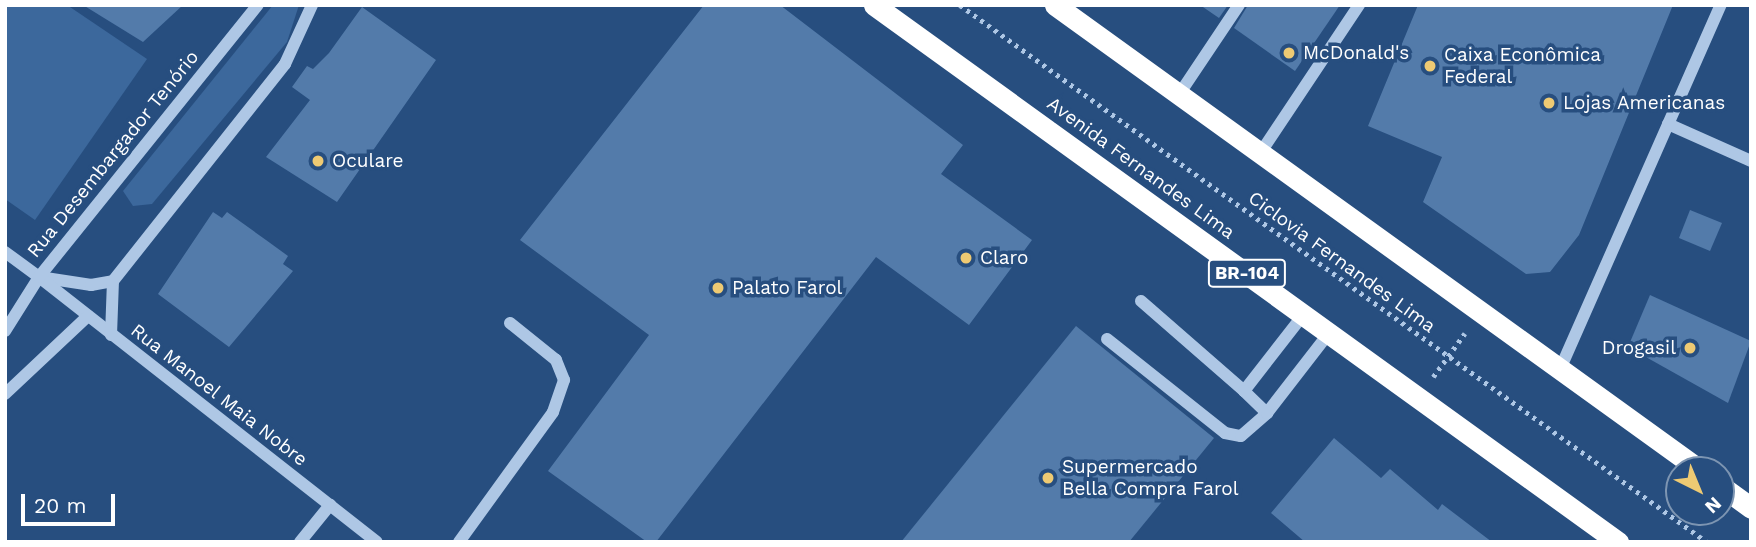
<!DOCTYPE html>
<html>
<head>
<meta charset="utf-8">
<style>
  body { margin:0 }
  #map { position:relative; width:1756px; height:547px; overflow:hidden; background:#274e7f; font-family:"Work Sans",sans-serif }
  div>[style] { position:absolute }
  .green>* { inset:0; background:#3c689c }
  .building>* { inset:0; background:#537baa }
  .path>* { height:4.5px; margin-top:-2.25px; transform-origin:0; background:repeating-linear-gradient(90deg,#aec7e5 0 3.5px,transparent 0 8.5px) }
  .minor>* { height:12px; margin:-6px; padding:0 6px; transform-origin:6px; border-radius:6px; background:#aec7e5 }
  .highway>* { height:21px; margin:-10.5px; padding:0 10.5px; transform-origin:10.5px; border-radius:10.5px; background:#fff }
  .dots>* { width:19px; height:19px; translate:-50% -50%; box-sizing:border-box; border:4px solid #274e7f; border-radius:50% }
  span { translate:-50% -50%; white-space:nowrap; text-align:center; line-height:1.15; -webkit-text-stroke:7px #274e7f; paint-order:stroke }
  .shield-label span { padding:2px 5px; background:#274e7f; border:2px solid; border-radius:5px; -webkit-text-stroke-width:0 }
  .shield-label { font-size:18px; color:#fff; font-weight:700 }
  .poi-label { font-size:19px; color:#fff }
  .left { translate:0 -50%; text-align:left }
  .right { translate:-100% -50%; text-align:right }
  .street-label { font-size:19px; color:#fff }
  .frame { position:absolute; inset:0; border:7px solid #fff; pointer-events:none }
  .north { position:absolute; left:1665px; top:456px; width:70px; height:70px; box-sizing:border-box; background:#274e7f; border:2px solid #7d95b2; border-radius:50%; rotate:137deg; font-size:19px; font-weight:700; line-height:28px; text-align:center; color:#fff }
  .north::after { content:''; display:block; margin:auto; width:24px; height:32px; background:#eeca73; clip-path:polygon(50% 0,100% 100%,50% 72%,0 100%) }
  .scale { position:absolute; left:21px; top:494px; width:94px; height:32px; box-sizing:border-box; border:4px solid #fff; border-top:0; padding-left:9px; font-size:21px; line-height:24px; white-space:nowrap; color:#fff; -webkit-text-stroke:5px #274e7f; paint-order:stroke }
</style>
</head>
<body>
<div id="map">
  <div class="green">
    <i style="clip-path:polygon(5px 5px,67px 5px,147px 59px,35px 220px,5px 199px)"></i>
    <i style="clip-path:polygon(273px 5px,299px 5px,287px 42px,152px 204px,133px 206px,123px 191px)"></i>
  </div>
  <div class="building">
    <i style="clip-path:polygon(83px 5px,183px 5px,143px 42px)"></i>
    <i style="clip-path:polygon(704px 5px,780px 5px,963px 145px,941px 174px,1032px 240px,969px 325px,876px 257px,656px 542px,647px 542px,548px 471px,649px 335px,520px 240px)"></i>
    <i style="clip-path:polygon(1200px 5px,1228px 5px,1219px 18px)"></i>
    <i style="clip-path:polygon(1248px 5px,1340px 5px,1295px 71px,1234px 28px)"></i>
    <i style="clip-path:polygon(1418px 5px,1673px 5px,1579px 235px,1550px 272px,1526px 274px,1423px 202px,1442px 157px,1368px 126px)"></i>
    <i style="clip-path:polygon(362px 7px,436px 60px,337px 202px,266px 157px,310px 100px,292px 87px,307px 66px,313px 69px,329px 53px)"></i>
    <i style="clip-path:polygon(1690px 210px,1722px 223px,1710px 251px,1679px 238px)"></i>
    <i style="clip-path:polygon(213px 212px,222px 218px,227px 212px,266px 240px,288px 256px,283px 264px,293px 271px,229px 347px,158px 294px)"></i>
    <i style="clip-path:polygon(1650px 295px,1751px 341px,1728px 403px,1628px 347px)"></i>
    <i style="clip-path:polygon(1076px 326px,1214px 438px,1129px 542px,901px 542px)"></i>
    <i style="clip-path:polygon(1334px 438px,1381px 478px,1390px 469px,1438px 510px,1442px 504px,1492px 542px,1305px 542px,1271px 513px)"></i>
  </div>
  <div class="path">
    <i style="left:960px;top:5px;width:920px;rotate:35.71deg"></i>
    <i style="left:1433px;top:377px;width:54px;rotate:-54deg"></i>
  </div>
  <div class="minor">
    <i style="left:1180px;top:93px;width:106px;rotate:-56.2deg"></i>
    <i style="left:1668px;top:124px;width:91px;rotate:24deg"></i>
    <i style="left:1261px;top:152px;width:177px;rotate:-56.3deg"></i>
    <i style="left:5px;top:252px;width:42px;rotate:36.3deg"></i>
    <i style="left:39px;top:277px;width:53px;rotate:8.7deg"></i>
    <i style="left:91px;top:285px;width:22px;rotate:-10deg"></i>
    <i style="left:39px;top:277px;width:429px;rotate:38.1deg"></i>
    <i style="left:1141px;top:301px;width:137px;rotate:41.1deg"></i>
    <i style="left:1244px;top:391px;width:98px;rotate:-52.1deg"></i>
    <i style="left:5px;top:331px;width:64px;rotate:-57.8deg"></i>
    <i style="left:39px;top:277px;width:349px;rotate:-51.2deg"></i>
    <i style="left:111px;top:335px;width:54px;rotate:-87.9deg"></i>
    <i style="left:113px;top:281px;width:277px;rotate:-51.6deg"></i>
    <i style="left:285px;top:64px;width:65px;rotate:-65.4deg"></i>
    <i style="left:1107px;top:339px;width:151px;rotate:38.5deg"></i>
    <i style="left:1225px;top:433px;width:16px;rotate:11deg"></i>
    <i style="left:1241px;top:436px;width:35px;rotate:-41deg"></i>
    <i style="left:1561px;top:367px;width:396px;rotate:-66.2deg"></i>
    <i style="left:1244px;top:391px;width:32px;rotate:44deg"></i>
    <i style="left:1267px;top:413px;width:101px;rotate:-52.2deg"></i>
    <i style="left:5px;top:394px;width:114px;rotate:-43.2deg"></i>
    <i style="left:300px;top:542px;width:48px;rotate:-51deg"></i>
    <i style="left:459px;top:542px;width:160px;rotate:-54.1deg"></i>
    <i style="left:553px;top:412px;width:34px;rotate:-71deg"></i>
    <i style="left:564px;top:380px;width:22px;rotate:-112deg"></i>
    <i style="left:556px;top:360px;width:59px;rotate:-141.2deg"></i>
  </div>
  <div class="highway">
    <i style="left:874px;top:5px;width:918px;rotate:35.82deg"></i>
    <i style="left:1055px;top:5px;width:795px;rotate:35.79deg"></i>
    <i style="left:1721px;top:486px;width:37px;rotate:36deg"></i>
  </div>
  <div class="dots">
    <i style="left:1289px;top:53px;background:#eeca73"></i>
    <i style="left:1430px;top:66px;background:#eeca73"></i>
    <i style="left:1549px;top:103px;background:#eeca73"></i>
    <i style="left:318px;top:161px;background:#eeca73"></i>
    <i style="left:966px;top:258px;background:#eeca73"></i>
    <i style="left:718px;top:288px;background:#eeca73"></i>
    <i style="left:1690px;top:348px;background:#eeca73"></i>
    <i style="left:1048px;top:478px;background:#eeca73"></i>
  </div>
  <div class="shield-label">
    <span style="left:1247px;top:273px">BR-104</span>
  </div>
  <div class="poi-label">
    <span class="left" style="left:1303px;top:53px">McDonald's</span>
    <span class="left" style="left:1444px;top:66px">Caixa Econômica<br>Federal</span>
    <span class="left" style="left:1563px;top:103px">Lojas Americanas</span>
    <span class="left" style="left:332px;top:161px">Oculare</span>
    <span class="left" style="left:980px;top:258px">Claro</span>
    <span class="left" style="left:732px;top:288px">Palato Farol</span>
    <span class="right" style="left:1676px;top:348px">Drogasil</span>
    <span class="left" style="left:1062px;top:478px">Supermercado<br>Bella Compra Farol</span>
  </div>
  <div class="street-label">
    <span style="left:113px;top:154px;rotate:-51deg">Rua Desembargador Tenório</span>
    <span style="left:1141px;top:168px;rotate:36deg">Avenida Fernandes Lima</span>
    <span style="left:1342px;top:262px;rotate:36deg">Ciclovia Fernandes Lima</span>
    <span style="left:219px;top:395px;rotate:38deg">Rua Manoel Maia Nobre</span>
  </div>
  <div class="frame"></div>
  <div class="north">N</div>
  <div class="scale">20 m</div>
</div>
</body>
</html>
